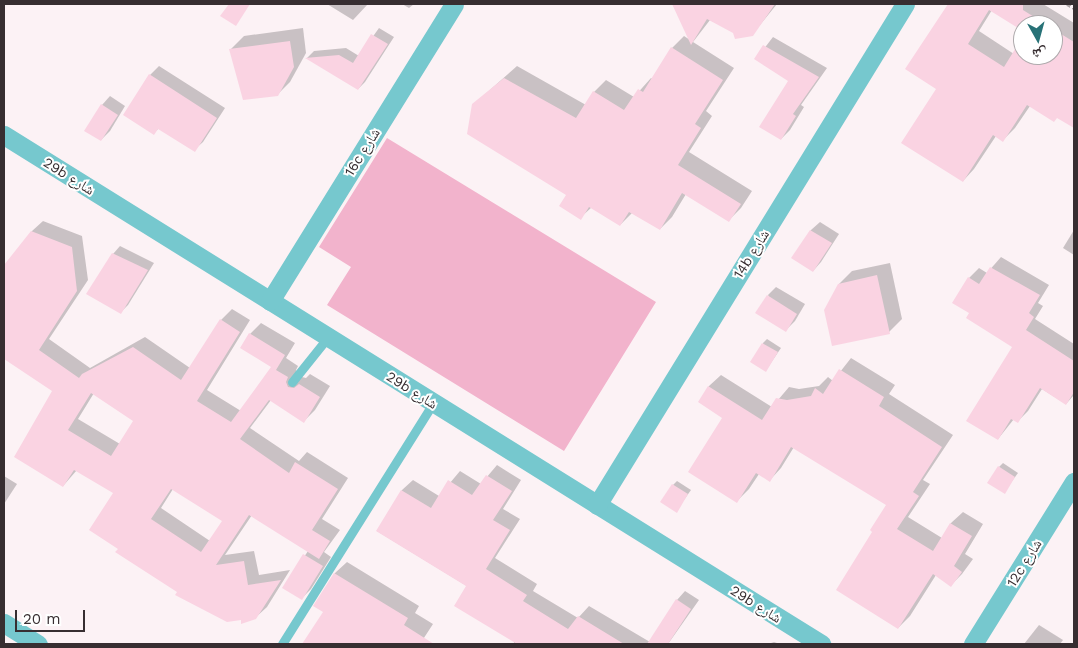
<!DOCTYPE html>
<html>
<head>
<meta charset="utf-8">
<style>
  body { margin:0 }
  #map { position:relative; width:1078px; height:648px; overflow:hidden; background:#fcf2f5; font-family:"Work Sans","Noto Naskh Arabic",sans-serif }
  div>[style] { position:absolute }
  .green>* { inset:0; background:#f2b3cc }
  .shadow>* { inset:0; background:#0003 }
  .building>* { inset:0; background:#fad3e2 }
  .path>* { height:3px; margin-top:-1.5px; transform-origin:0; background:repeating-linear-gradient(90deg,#ada3a6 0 4px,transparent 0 6.5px) }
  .lane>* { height:9px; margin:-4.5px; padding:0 4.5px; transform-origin:4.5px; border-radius:4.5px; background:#76c8ce }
  .street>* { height:19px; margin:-9.5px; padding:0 9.5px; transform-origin:9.5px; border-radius:9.5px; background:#76c8ce }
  span { translate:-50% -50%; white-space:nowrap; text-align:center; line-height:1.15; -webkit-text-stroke:4px #fff; paint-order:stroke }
  .street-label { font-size:14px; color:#372e31 }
  .frame { position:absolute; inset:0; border:5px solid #372e31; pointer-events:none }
  .north { position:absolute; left:1013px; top:15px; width:50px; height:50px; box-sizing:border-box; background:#fff; border:1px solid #afabad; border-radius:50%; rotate:173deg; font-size:14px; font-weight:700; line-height:20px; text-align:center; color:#372e31 }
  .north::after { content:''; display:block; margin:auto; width:18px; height:22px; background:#287277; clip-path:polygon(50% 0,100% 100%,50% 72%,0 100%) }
  .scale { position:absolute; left:15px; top:610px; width:70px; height:22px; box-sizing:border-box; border:2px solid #372e31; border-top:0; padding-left:6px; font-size:15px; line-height:18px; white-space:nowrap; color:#372e31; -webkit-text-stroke:4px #fff; paint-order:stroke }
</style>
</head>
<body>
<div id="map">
  <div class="green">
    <i style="clip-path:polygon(387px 138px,656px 302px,564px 451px,327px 305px,351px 267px,319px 247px)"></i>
  </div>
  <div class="shadow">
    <i style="clip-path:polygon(327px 4px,368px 4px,353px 20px)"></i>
    <i style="clip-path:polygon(402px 4px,414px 4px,409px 8px)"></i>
    <i style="clip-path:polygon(681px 4px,777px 4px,752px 35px,734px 32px,710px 20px,693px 42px,734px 68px,706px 111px,712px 116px,689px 152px,752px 191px,741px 208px,729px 220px,686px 194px,672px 217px,660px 229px,632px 213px,620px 225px,592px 207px,580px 218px,568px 195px,474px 104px,517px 66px,586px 105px,594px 92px,606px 80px,634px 97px,651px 78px,653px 79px,672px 48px,684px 36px,690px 40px,677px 11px)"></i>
    <i style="clip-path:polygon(evenodd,954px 4px,957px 6px,958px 4px,1043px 4px,1074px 23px,1074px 127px,1058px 117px,1030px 106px,1015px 128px,1003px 140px,996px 136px,974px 169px,963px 181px,938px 89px,942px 15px,954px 4px,992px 10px,1023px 29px,1023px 25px,1053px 25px,1053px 55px,1023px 55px,1023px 39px,1014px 54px,979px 31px,992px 10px)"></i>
    <i style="clip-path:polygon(303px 28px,306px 53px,290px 82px,277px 95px,231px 49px,244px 36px)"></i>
    <i style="clip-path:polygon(379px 28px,394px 37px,365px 82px,358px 89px,307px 58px,314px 51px,346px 48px,359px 56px)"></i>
    <i style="clip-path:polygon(773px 37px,827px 68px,801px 105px,804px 107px,790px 130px,781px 139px,790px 80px,756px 59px)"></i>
    <i style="clip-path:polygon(159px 66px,225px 108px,203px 142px,194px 150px,159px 128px,154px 133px,150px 75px)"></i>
    <i style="clip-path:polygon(110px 96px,125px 106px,110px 131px,101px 140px,102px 105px)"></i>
    <i style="clip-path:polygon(evenodd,43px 221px,82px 236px,88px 280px,49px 339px,90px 368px,145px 337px,190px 368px,221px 320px,232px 309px,250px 320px,207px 390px,241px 411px,273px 367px,250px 334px,261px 323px,295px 343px,286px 358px,298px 366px,296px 370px,298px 376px,306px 378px,310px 374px,330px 386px,315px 410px,304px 421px,271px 400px,250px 428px,299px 461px,307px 452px,348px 478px,322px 519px,340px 530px,324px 552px,331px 557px,311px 589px,302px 598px,284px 587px,308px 551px,252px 515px,225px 555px,254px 551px,259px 575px,290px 570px,267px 607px,255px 618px,242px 618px,179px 592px,119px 548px,115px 493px,77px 470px,63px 486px,54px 391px,25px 340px,4px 327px,4px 279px,32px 231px,43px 221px,94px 393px,135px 421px,120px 444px,78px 419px,94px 393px,43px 221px,173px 489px,224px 520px,210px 541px,161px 508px,173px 489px)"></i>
    <i style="clip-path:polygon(820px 222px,839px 234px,821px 262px,813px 271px,793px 258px,811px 230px)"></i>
    <i style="clip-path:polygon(1074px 230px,1074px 255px,1063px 248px)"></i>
    <i style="clip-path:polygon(120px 246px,154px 263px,128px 305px,121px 312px,88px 293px,113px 254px)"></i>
    <i style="clip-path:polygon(1001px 257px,1049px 285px,1038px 303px,1043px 306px,1035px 319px,1074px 344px,1074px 395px,1066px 404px,1042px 389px,1028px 411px,1018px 421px,1014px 419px,998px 439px,1013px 347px,971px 313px,969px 278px,979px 268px,987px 273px)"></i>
    <i style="clip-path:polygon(890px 263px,902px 319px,889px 332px,839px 284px,852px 271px)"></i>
    <i style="clip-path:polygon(776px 287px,805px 304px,795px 321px,786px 330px,768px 295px)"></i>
    <i style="clip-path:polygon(767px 339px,781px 348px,766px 370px,763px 343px)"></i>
    <i style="clip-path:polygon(851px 358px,895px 385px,889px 394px,953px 435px,923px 480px,930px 484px,908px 517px,942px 538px,951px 523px,963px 512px,983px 524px,965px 554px,973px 559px,962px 574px,951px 585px,936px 575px,910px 616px,898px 628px,874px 531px,887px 504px,794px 447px,781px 468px,770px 480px,759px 474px,749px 489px,737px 501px,724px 417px,699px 402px,709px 386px,721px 375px,772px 407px,789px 387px,799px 389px,819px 386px,828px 377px,833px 381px)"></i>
    <i style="clip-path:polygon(1003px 463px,1018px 473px,1004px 492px,999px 467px)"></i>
    <i style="clip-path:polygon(497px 465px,521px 480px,503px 509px,520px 519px,495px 558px,537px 584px,533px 591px,578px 618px,589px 606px,650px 642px,677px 600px,685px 591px,699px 600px,668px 644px,513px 644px,515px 641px,467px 586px,377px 531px,402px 490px,413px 480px,439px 496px,460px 471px,481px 484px)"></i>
    <i style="clip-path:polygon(4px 476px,17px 484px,4px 504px)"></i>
    <i style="clip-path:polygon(677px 481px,691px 490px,676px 511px,673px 485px)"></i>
    <i style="clip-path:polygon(347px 562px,419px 606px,415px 613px,433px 624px,420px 644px,304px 644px,325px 611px,315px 606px,335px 573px)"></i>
    <i style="clip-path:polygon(1039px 625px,1063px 640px,1060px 644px,1024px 644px)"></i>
    <i style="clip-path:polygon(774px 642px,780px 644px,768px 644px)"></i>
  </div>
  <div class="building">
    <i style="clip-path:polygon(229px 4px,250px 4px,236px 26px,220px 16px)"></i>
    <i style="clip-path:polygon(672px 4px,775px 4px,753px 36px,735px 39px,733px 33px,707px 19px,691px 45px)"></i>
    <i style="clip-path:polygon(948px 4px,1023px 4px,1023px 10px,1047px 25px,1023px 25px,1023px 31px,989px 10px,968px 44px,1004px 67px,1023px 36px,1023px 55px,1053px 55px,1053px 29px,1074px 42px,1074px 128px,1057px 118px,1054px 122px,1027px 105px,1003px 142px,993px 135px,963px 182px,901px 143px,936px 89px,905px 69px)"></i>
    <i style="clip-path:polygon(371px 34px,388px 44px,358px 90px,305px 58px,339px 55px,353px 63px)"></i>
    <i style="clip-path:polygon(290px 41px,294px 67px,278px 96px,243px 100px,229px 49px)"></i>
    <i style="clip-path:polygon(763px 45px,819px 77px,793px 114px,796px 116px,781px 140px,759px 127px,788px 81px,754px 59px)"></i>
    <i style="clip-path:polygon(671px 47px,723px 80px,695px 124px,701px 128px,678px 165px,741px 204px,729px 222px,682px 193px,660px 230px,629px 212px,620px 226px,589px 207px,581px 220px,559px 206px,566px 195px,467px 134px,472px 104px,504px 78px,576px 118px,593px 91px,624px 110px,638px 89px,643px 92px)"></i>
    <i style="clip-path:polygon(149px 74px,217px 118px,195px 152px,158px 129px,154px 135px,123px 115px)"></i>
    <i style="clip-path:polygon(101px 104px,118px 115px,101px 141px,84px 131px)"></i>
    <i style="clip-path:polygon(810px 230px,832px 243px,813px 272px,791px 258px)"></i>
    <i style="clip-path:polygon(evenodd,31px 231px,72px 247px,77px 291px,39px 350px,79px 378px,82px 374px,133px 347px,181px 380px,220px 319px,240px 332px,197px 401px,231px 422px,271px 367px,240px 348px,249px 333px,285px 355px,276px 370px,288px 377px,286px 382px,288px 387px,294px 388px,299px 384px,320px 397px,304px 423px,269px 400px,240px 439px,289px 473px,295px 462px,338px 489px,312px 530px,330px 541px,319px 559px,249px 515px,216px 565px,244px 561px,248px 585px,281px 580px,256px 619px,241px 624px,241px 620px,227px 622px,175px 595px,177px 592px,115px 552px,118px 549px,89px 530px,113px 493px,74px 470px,63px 487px,14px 457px,52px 391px,4px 359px,4px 265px,31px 231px,91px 393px,133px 421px,111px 456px,68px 430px,91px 393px,31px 231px,171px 489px,222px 521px,201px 552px,151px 519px,171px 489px)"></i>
    <i style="clip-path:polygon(112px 253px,148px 270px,121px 314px,86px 294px)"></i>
    <i style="clip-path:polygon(990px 267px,1040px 295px,1029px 313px,1034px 317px,1026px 330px,1074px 361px,1074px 392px,1066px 405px,1040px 388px,1018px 423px,1011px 419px,998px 440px,966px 421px,1012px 347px,966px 318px,969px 313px,952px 303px,968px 277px,979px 284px)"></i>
    <i style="clip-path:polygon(877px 275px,890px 334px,832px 346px,824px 310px,838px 284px)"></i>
    <i style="clip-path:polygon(767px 295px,797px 314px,786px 332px,755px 313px)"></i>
    <i style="clip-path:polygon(762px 343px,778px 352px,766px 372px,750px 362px)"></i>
    <i style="clip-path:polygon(839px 369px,884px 397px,879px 406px,942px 447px,913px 492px,919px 496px,897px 529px,933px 551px,950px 523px,972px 536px,954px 566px,962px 572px,951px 587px,933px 574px,898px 629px,836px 590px,872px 532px,870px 530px,886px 505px,791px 447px,770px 482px,756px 473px,737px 503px,688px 472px,722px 418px,698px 402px,708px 386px,762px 420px,776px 398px,787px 400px,811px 396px,815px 388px,823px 394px)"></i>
    <i style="clip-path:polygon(998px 466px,1015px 477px,1005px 494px,987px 483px)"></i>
    <i style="clip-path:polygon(486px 475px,512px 491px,493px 520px,510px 530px,486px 569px,527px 595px,523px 601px,568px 629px,578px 616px,624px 644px,517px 644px,454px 606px,466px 586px,376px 531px,401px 490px,431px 508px,448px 480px,472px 495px)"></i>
    <i style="clip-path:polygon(672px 484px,688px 494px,677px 513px,660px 502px)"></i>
    <i style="clip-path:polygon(303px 554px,323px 566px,302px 600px,282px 588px)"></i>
    <i style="clip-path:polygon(334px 573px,408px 618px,404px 625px,434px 644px,302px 644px,323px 612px,313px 606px)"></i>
    <i style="clip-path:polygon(676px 599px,691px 609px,668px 644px,647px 644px)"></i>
  </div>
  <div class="path">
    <i style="left:1067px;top:4px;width:8px;rotate:30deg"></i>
  </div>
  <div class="lane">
    <i style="left:292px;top:382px;width:58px;rotate:-51.3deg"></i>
    <i style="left:282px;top:644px;width:284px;rotate:-57.9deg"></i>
  </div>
  <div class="street">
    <i style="left:4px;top:135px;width:963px;rotate:31.92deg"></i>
    <i style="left:270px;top:301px;width:349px;rotate:-58.2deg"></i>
    <i style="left:597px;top:505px;width:588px;rotate:-58.42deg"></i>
    <i style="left:4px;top:623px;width:40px;rotate:32deg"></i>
    <i style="left:973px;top:644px;width:191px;rotate:-58.1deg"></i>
  </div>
  <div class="street-label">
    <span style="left:362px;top:152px;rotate:-58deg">16c شارع</span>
    <span style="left:69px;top:176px;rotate:32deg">29b شارع</span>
    <span style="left:751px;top:254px;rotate:-58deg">14b شارع</span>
    <span style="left:412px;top:390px;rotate:32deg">29b شارع</span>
    <span style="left:1024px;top:563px;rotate:-58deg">12c شارع</span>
    <span style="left:756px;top:604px;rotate:32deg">29b شارع</span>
  </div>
  <div class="frame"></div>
  <div class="north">ش</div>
  <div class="scale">20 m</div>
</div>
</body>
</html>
